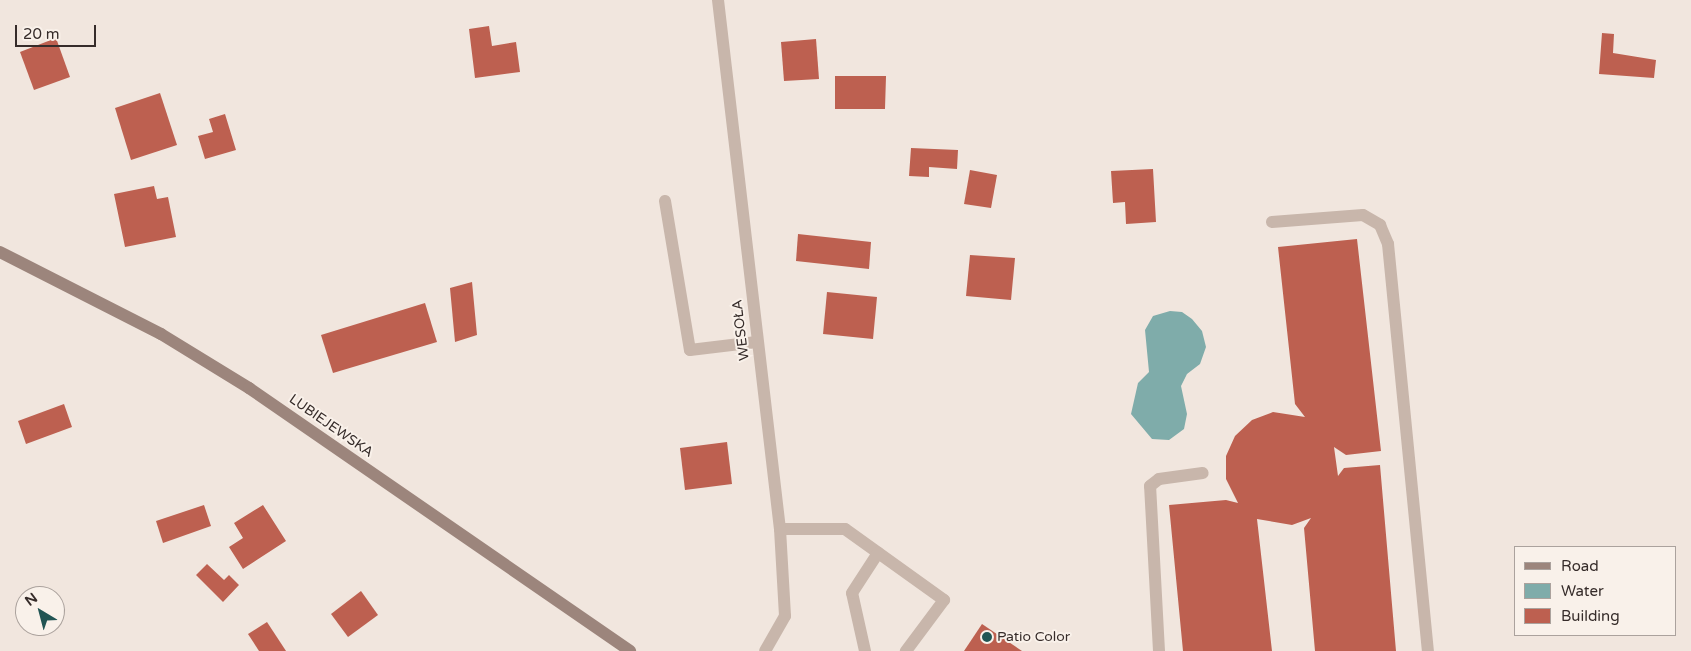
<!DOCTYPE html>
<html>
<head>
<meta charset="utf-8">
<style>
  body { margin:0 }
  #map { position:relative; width:1691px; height:651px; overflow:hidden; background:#f1e6de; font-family:"Varela Round",sans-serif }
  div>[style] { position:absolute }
  .water>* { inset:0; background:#7facaa }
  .building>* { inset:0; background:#bd6050 }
  .lane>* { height:12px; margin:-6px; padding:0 6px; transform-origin:6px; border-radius:6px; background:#c8b6ab }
  .street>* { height:12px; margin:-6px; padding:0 6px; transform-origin:6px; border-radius:6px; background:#c8b6ab }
  .secondary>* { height:12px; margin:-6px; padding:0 6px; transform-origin:6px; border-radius:6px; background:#9c857c }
  .dots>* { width:14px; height:14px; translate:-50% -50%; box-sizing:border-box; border:2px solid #f9f1ea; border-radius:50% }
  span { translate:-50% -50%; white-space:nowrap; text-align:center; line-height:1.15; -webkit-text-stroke:4px #f9f1ea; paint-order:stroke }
  .street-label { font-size:14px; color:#362c2a }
  .poi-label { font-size:14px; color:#362c2a }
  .left { translate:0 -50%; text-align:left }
  .legend { position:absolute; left:1514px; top:546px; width:162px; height:90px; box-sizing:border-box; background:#f9f1ea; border:1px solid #aba29d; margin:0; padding:6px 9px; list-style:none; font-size:15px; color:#362c2a }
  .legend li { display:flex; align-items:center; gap:10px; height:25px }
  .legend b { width:25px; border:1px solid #aba29d }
  .north { position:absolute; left:15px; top:586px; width:50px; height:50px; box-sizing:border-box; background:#f9f1ea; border:1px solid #aba29d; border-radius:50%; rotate:323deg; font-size:14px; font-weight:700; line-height:20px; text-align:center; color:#362c2a }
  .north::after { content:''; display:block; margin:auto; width:18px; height:22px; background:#225554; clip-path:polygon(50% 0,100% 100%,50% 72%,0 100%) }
  .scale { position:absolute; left:15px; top:25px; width:81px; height:22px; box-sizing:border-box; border:2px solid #362c2a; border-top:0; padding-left:6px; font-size:15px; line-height:18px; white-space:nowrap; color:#362c2a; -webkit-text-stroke:4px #f9f1ea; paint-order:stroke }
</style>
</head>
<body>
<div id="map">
  <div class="water">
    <i style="clip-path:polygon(1170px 311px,1182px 312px,1192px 319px,1202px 331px,1206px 347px,1200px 364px,1187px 374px,1181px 386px,1187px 414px,1184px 429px,1169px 440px,1152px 439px,1131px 414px,1138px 383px,1149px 372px,1145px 330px,1153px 316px)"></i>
  </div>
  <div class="building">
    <i style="clip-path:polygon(489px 26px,492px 46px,516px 42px,520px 72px,475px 78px,469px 29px)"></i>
    <i style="clip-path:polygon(1602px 33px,1614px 34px,1613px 53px,1656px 60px,1654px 78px,1599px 74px)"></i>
    <i style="clip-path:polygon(56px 38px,70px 77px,34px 90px,20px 52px)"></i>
    <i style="clip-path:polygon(816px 39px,819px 79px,784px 81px,781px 42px)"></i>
    <i style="clip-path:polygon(835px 76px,886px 76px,885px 109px,835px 109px)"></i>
    <i style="clip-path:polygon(160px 93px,177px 145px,131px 160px,115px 108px)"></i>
    <i style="clip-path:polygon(225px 114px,236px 150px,205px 159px,198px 136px,213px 132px,209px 119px)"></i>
    <i style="clip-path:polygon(911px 148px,958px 150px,957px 169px,929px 167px,929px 177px,909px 176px)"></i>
    <i style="clip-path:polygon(1153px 169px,1156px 222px,1126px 224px,1125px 202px,1113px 203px,1111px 171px)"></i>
    <i style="clip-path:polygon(970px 170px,997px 175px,991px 208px,964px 204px)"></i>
    <i style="clip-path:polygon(154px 186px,157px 199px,168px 197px,176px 237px,125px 247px,114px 194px)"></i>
    <i style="clip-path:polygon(798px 234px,871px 242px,869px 269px,796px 261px)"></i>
    <i style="clip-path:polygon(1357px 239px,1381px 451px,1346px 455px,1334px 447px,1338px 476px,1344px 468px,1380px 465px,1396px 651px,1315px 651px,1304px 528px,1311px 518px,1292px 525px,1257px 519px,1272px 651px,1183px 651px,1169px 505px,1226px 500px,1238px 503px,1226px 479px,1226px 456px,1235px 436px,1252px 420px,1273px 412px,1305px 417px,1295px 404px,1278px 247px)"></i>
    <i style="clip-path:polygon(970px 255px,1015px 258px,1011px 300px,966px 296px)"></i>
    <i style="clip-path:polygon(472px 282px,477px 335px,455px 342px,450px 288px)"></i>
    <i style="clip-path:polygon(827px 292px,877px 297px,873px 339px,823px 334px)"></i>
    <i style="clip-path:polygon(425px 303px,437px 342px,333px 373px,321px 335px)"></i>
    <i style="clip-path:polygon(64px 404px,72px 427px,26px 444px,18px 421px)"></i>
    <i style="clip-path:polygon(727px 442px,732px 484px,685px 490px,680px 448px)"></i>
    <i style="clip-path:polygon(204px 505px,211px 526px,163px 543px,156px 521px)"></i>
    <i style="clip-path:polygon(263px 505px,286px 541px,243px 569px,229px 547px,243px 538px,234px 523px)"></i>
    <i style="clip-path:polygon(207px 564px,224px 580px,229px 575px,239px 585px,223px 602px,196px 575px)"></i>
    <i style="clip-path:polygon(361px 591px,378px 615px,348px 637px,331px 614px)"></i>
    <i style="clip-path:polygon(267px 622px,286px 651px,259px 651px,248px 634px)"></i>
    <i style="clip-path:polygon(982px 624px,1022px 651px,964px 651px)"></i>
  </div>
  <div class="lane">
    <i style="left:665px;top:201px;width:151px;rotate:80.5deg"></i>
    <i style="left:690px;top:350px;width:67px;rotate:-6.8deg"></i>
    <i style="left:1272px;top:222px;width:91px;rotate:-4.4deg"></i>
    <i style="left:1363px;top:215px;width:20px;rotate:30deg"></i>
    <i style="left:1380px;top:225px;width:21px;rotate:67deg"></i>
    <i style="left:1388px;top:244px;width:409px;rotate:84.4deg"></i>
    <i style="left:780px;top:529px;width:65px"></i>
    <i style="left:845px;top:529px;width:122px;rotate:35.6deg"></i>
    <i style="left:944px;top:600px;width:64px;rotate:126.7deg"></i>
    <i style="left:865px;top:651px;width:59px;rotate:-102.6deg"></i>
    <i style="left:852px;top:593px;width:48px;rotate:-57deg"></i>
    <i style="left:1159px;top:651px;width:165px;rotate:-93.1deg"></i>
    <i style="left:1150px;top:486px;width:11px;rotate:-38deg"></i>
    <i style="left:1159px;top:479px;width:44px;rotate:-7.8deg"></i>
  </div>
  <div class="street">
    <i style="left:718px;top:0;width:533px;rotate:83.32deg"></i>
    <i style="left:780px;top:529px;width:87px;rotate:86.7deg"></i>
    <i style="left:785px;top:616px;width:40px;rotate:119.7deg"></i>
  </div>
  <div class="secondary">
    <i style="left:0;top:252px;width:181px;rotate:27deg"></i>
    <i style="left:161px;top:334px;width:103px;rotate:31.5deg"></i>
    <i style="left:249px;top:388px;width:463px;rotate:34.6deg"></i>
  </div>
  <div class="dots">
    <i style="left:987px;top:637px;background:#225554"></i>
  </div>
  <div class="street-label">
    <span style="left:741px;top:330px;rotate:-97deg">WESOŁA</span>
    <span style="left:331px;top:426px;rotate:35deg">LUBIEJEWSKA</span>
  </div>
  <div class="poi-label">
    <span class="left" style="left:997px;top:637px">Patio Color</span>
  </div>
  <ul class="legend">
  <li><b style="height:6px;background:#9c857c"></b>Road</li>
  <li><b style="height:14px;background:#7facaa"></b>Water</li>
  <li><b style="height:14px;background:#bd6050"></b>Building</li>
  </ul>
  <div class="north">N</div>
  <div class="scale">20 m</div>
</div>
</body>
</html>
